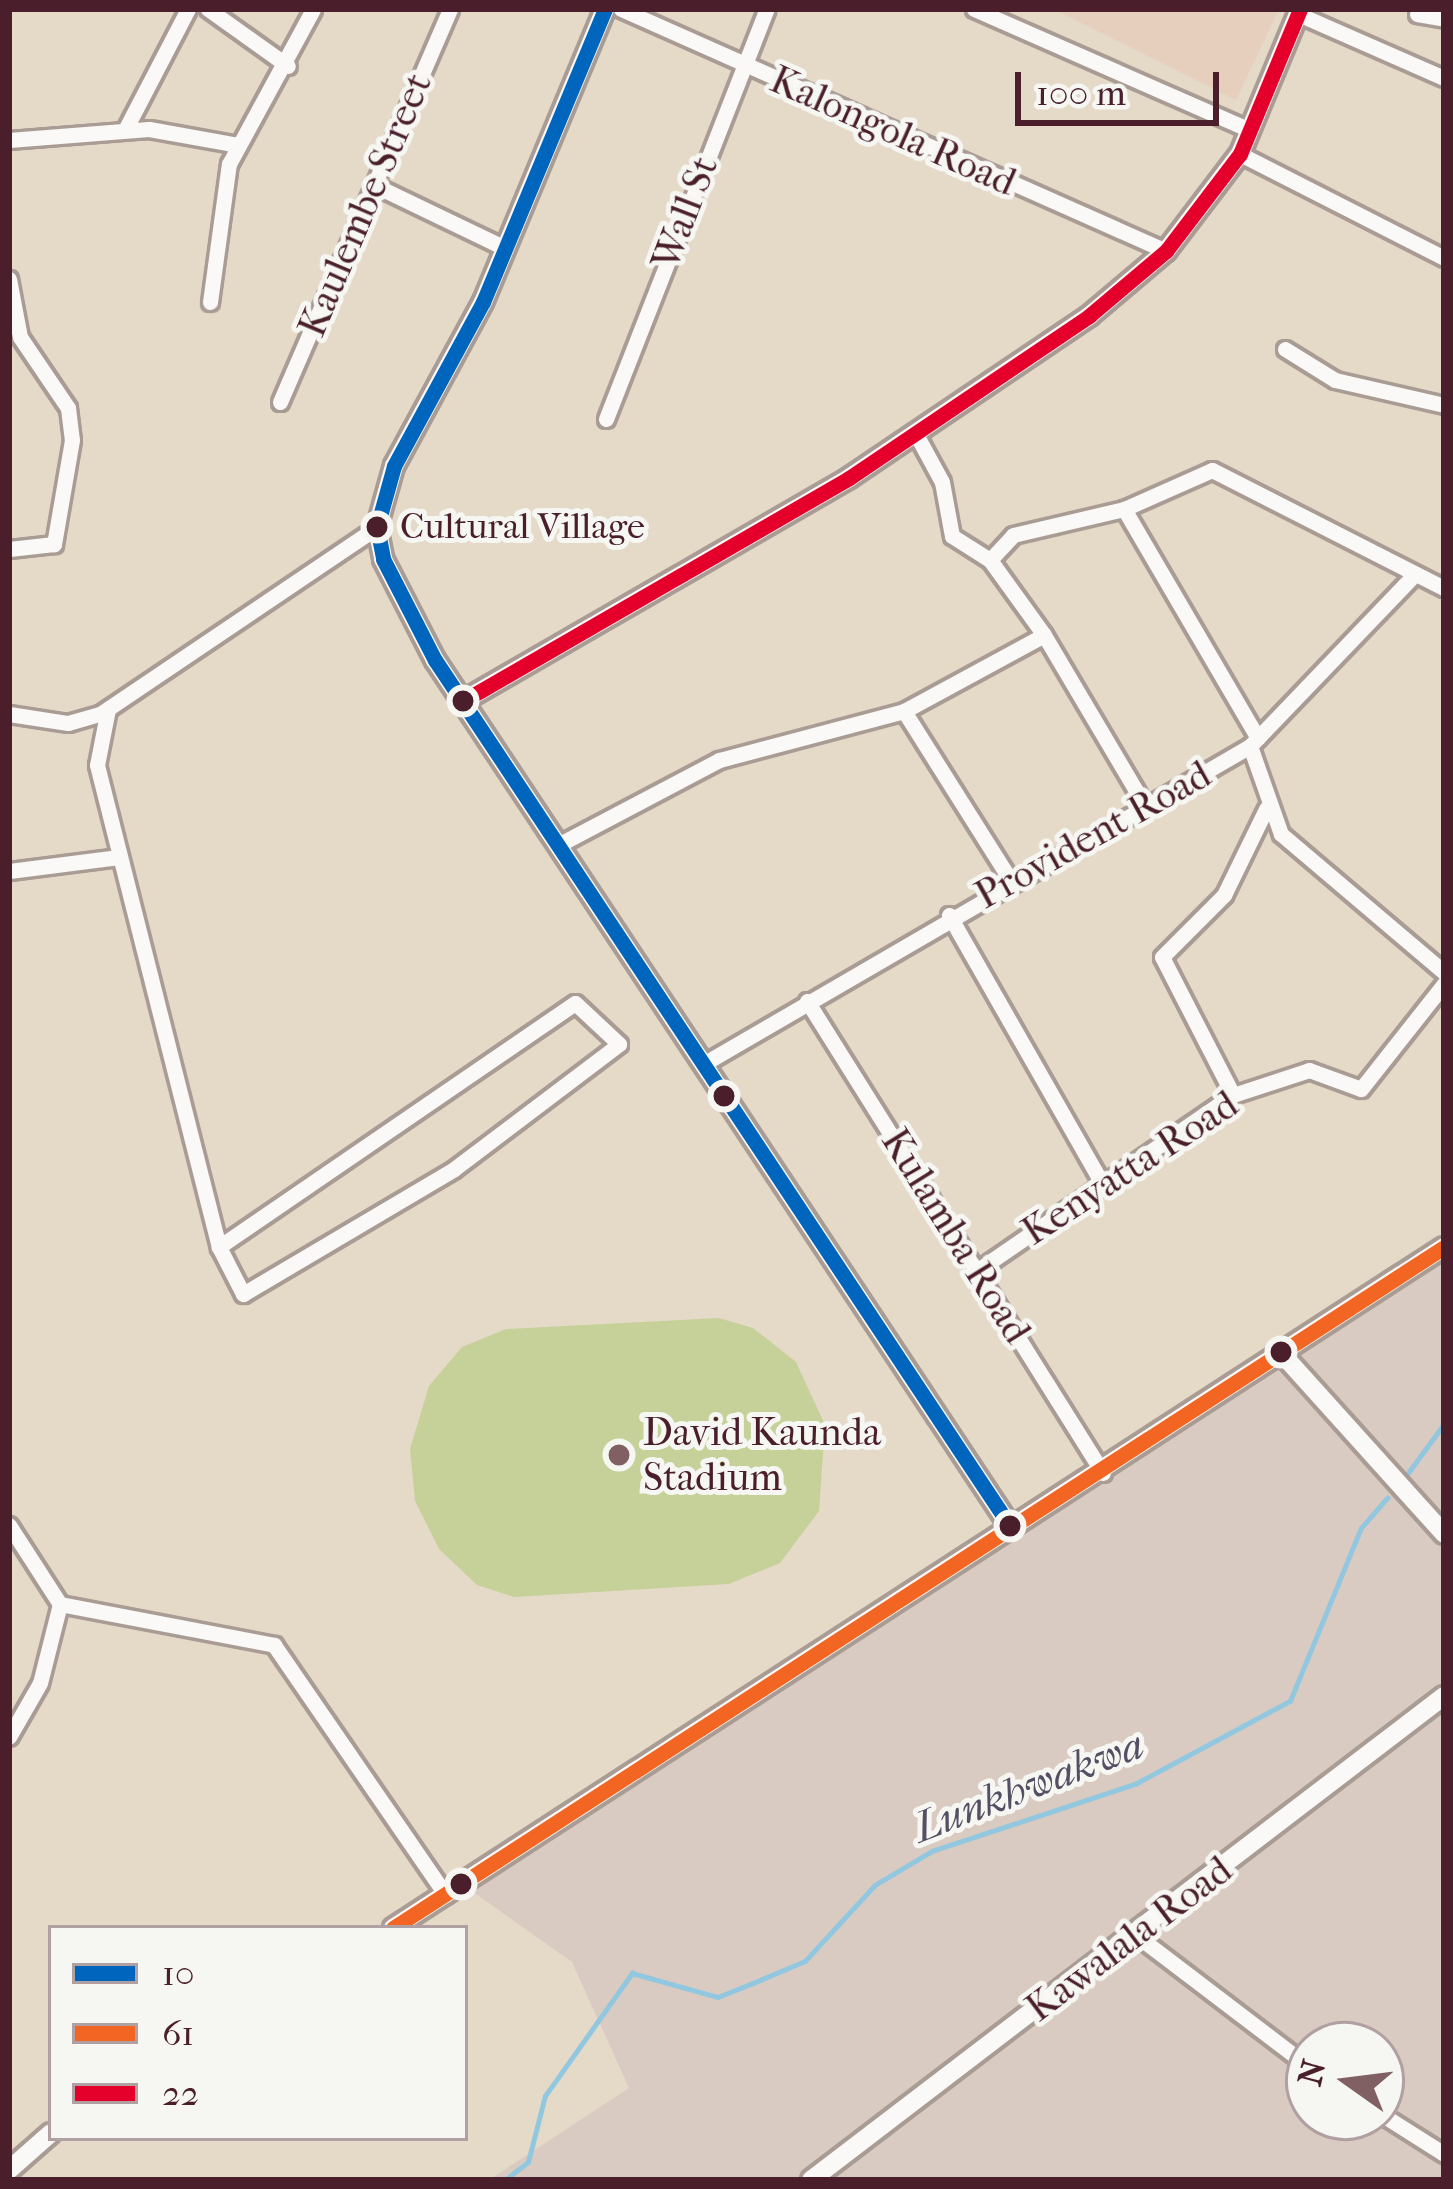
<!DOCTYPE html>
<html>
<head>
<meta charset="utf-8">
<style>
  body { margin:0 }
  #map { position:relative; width:1453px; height:2189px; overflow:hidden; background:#e5d9c8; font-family:"IM FELL French Canon",serif }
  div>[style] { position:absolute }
  .built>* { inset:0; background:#e6cfbd }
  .industrial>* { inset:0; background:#d9cbc1 }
  .green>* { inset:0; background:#c6d199 }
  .stream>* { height:4.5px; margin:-2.25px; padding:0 2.25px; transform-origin:2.25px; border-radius:2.25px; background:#92c7e0 }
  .roads { filter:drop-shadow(3px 0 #a99c94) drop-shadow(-3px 0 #a99c94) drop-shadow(0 3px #a99c94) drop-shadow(0 -3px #a99c94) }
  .minor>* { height:15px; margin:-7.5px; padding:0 7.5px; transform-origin:7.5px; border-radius:7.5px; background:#fbf9f7 }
  .tertiary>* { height:18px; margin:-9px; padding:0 9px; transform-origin:9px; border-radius:9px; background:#fbf9f7 }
  .bus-1>* { height:15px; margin:-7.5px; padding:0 7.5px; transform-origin:7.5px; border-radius:7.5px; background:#0065bd }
  .bus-2>* { height:15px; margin:-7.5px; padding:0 7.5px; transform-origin:7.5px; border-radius:7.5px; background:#f26522 }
  .bus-3>* { height:15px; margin:-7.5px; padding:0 7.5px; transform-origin:7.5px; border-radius:7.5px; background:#e4002b }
  .dots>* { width:33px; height:33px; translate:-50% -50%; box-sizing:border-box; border:6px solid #f6f6f2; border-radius:50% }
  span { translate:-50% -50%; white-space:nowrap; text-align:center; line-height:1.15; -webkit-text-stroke:10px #f6f6f2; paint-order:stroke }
  .bus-label { font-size:36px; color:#4a1f2b }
  .left { translate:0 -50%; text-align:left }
  .street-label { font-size:39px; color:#4a1f2b }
  .poi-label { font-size:39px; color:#4a1f2b }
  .water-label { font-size:42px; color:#554f64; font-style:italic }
  .frame { position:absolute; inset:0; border:12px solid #4a1f2b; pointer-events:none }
  .legend { position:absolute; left:48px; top:1925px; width:420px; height:216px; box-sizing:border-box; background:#f6f6f2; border:3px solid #b1a0a2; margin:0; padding:15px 21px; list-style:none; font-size:36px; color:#4a1f2b }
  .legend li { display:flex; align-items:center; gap:24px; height:60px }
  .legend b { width:60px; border:3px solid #b1a0a2 }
  .north { position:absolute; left:1285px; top:2021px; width:120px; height:120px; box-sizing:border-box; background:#f6f6f2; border:3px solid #b1a0a2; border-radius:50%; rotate:284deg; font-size:33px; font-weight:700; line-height:48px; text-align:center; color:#4a1f2b }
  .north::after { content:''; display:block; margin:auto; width:42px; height:54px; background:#806062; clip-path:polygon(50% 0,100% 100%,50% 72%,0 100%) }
  .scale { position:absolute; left:1015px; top:72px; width:204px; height:54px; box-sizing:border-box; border:6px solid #4a1f2b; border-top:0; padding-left:15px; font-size:36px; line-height:42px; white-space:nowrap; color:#4a1f2b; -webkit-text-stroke:9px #f6f6f2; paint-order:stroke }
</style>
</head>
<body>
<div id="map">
  <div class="built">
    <i style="clip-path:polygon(1053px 9px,1279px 9px,1236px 100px)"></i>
  </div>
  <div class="industrial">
    <i style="clip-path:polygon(evenodd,1444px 1239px,1444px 2180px,489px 2180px,629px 2088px,572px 1962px,469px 1889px,1444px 1239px,1309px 2045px,1381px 2045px,1381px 2117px,1309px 2117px,1309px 2045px)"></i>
  </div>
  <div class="green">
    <i style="clip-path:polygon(719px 1318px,753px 1328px,796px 1362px,825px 1425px,819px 1511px,780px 1563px,729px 1584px,514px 1597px,477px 1585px,439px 1549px,415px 1501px,410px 1449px,429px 1386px,462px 1347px,506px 1329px)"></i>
  </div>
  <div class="stream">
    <i style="left:1405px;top:1477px;width:66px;rotate:-53.7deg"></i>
    <i style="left:505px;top:2180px;width:29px;rotate:-38deg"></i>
    <i style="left:528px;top:2162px;width:68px;rotate:-75.6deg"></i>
    <i style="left:545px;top:2096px;width:151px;rotate:-54.7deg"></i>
    <i style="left:632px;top:1973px;width:89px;rotate:15.6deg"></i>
    <i style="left:718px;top:1997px;width:38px;rotate:-22deg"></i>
    <i style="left:753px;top:1983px;width:56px;rotate:-22.9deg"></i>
    <i style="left:805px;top:1961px;width:103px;rotate:-47.4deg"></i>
    <i style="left:875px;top:1885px;width:66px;rotate:-30.8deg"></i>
    <i style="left:932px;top:1851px;width:214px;rotate:-18.3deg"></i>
    <i style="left:1135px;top:1784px;width:176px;rotate:-28.2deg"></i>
    <i style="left:1290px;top:1701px;width:187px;rotate:-67.7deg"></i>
    <i style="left:1361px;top:1528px;width:40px;rotate:-49deg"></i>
  </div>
  <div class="roads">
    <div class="minor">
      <i style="left:208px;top:9px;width:98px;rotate:35.5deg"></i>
      <i style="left:621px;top:9px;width:596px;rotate:23.94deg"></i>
      <i style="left:974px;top:9px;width:301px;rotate:23.7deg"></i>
      <i style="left:1298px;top:14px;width:159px;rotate:23.7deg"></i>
      <i style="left:1417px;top:14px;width:27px;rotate:10deg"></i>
      <i style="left:125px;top:130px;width:136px;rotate:-62.5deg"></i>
      <i style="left:9px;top:140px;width:140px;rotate:-4.5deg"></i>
      <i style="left:149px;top:129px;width:90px;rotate:10.2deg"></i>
      <i style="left:1240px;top:154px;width:229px;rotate:27deg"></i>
      <i style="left:374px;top:185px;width:145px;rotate:25.7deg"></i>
      <i style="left:9px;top:279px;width:59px;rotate:79.3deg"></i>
      <i style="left:20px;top:337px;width:86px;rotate:55.9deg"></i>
      <i style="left:68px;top:408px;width:32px;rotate:83deg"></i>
      <i style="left:72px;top:440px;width:106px;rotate:99.8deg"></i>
      <i style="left:54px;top:544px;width:45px;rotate:173.7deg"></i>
      <i style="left:210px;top:302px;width:139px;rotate:-82.2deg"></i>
      <i style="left:229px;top:164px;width:176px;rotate:-61.5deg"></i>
      <i style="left:1285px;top:349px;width:59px;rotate:31.8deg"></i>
      <i style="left:1335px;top:380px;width:112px;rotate:12.9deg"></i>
      <i style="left:280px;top:402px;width:428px;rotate:-66.6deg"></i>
      <i style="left:606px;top:419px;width:440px;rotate:-68.6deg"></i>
      <i style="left:917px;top:436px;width:52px;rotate:61.5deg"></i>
      <i style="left:942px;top:482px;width:55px;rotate:79.5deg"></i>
      <i style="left:952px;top:536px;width:45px;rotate:32.3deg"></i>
      <i style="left:990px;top:560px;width:92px;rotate:54.2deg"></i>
      <i style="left:1044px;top:635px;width:199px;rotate:59.4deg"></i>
      <i style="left:1124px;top:509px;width:265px;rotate:59.7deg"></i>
      <i style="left:990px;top:560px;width:34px;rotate:-47deg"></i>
      <i style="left:1013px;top:535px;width:114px;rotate:-13.2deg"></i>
      <i style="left:1124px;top:509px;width:96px;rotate:-23.9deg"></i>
      <i style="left:1212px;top:470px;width:260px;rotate:27deg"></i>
      <i style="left:108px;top:709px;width:57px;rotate:101.1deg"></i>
      <i style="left:97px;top:765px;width:497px;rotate:75.8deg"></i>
      <i style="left:219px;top:1247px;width:53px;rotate:62.9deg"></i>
      <i style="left:243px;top:1294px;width:245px;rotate:-30.6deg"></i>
      <i style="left:454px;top:1169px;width:207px;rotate:-37.1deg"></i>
      <i style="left:619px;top:1044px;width:60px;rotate:-137deg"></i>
      <i style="left:575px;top:1003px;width:432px;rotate:145.6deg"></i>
      <i style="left:904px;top:711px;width:201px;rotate:57.8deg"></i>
      <i style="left:9px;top:714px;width:60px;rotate:8.7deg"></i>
      <i style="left:68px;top:723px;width:33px;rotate:-16deg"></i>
      <i style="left:100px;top:714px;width:334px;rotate:-34deg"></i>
      <i style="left:1250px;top:746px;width:93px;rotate:70.6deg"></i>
      <i style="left:1281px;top:834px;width:214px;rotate:40.3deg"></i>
      <i style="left:558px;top:845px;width:182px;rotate:-27.8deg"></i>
      <i style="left:719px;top:760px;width:191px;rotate:-14.8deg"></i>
      <i style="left:904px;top:711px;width:159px;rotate:-28.5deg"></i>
      <i style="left:9px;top:871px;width:111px;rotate:-7.3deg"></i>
      <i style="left:949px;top:915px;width:306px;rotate:60.3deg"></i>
      <i style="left:807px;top:1001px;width:557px;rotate:57.91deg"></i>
      <i style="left:705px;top:1063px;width:630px;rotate:-30.18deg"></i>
      <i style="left:1250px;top:746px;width:236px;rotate:-46.2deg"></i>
      <i style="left:1233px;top:1095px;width:155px;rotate:-117.2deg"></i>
      <i style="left:1162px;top:957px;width:88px;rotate:-45deg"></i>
      <i style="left:1224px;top:895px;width:96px;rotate:-64deg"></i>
      <i style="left:978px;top:1270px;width:309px;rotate:-34.5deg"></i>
      <i style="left:1233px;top:1095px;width:80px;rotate:-18.2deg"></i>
      <i style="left:1309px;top:1070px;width:55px;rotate:20.1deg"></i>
      <i style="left:1361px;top:1089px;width:134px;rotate:-51.7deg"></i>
      <i style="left:9px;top:1525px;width:94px;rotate:57.2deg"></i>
      <i style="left:60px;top:1604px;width:81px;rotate:104.2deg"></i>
      <i style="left:40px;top:1683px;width:62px;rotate:119.9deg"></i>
      <i style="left:60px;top:1604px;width:218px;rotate:10.8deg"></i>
      <i style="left:274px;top:1645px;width:303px;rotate:55.5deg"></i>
      <i style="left:1136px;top:1935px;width:218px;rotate:37.3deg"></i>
      <i style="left:1381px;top:2114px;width:75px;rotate:32.4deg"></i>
    </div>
    <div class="tertiary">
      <i style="left:605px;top:9px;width:317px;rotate:112.6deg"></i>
      <i style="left:483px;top:302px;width:187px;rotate:118.5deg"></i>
      <i style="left:394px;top:466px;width:63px;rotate:105.6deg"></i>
      <i style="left:377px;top:527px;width:33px;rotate:79deg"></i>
      <i style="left:383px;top:559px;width:114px;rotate:62.8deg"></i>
      <i style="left:435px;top:660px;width:1040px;rotate:56.42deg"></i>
      <i style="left:463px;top:701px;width:446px;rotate:-30deg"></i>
      <i style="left:849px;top:478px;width:290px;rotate:-34deg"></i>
      <i style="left:1089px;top:316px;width:101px;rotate:-40.2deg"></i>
      <i style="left:1166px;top:251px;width:122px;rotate:-52.7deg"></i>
      <i style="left:1240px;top:154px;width:157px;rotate:-67.5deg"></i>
      <i style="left:1283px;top:1355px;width:241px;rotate:48deg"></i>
      <i style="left:393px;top:1928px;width:1252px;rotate:-32.94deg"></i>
      <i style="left:9px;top:2170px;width:56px;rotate:-41.4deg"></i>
      <i style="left:811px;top:2180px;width:797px;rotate:-37.4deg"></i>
    </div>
  </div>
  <div class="bus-1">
    <i style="left:605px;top:9px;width:317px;rotate:112.6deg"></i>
    <i style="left:483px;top:302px;width:187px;rotate:118.5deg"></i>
    <i style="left:394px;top:466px;width:63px;rotate:105.6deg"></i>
    <i style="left:377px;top:527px;width:33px;rotate:79deg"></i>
    <i style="left:383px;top:559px;width:114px;rotate:62.8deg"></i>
    <i style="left:435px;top:660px;width:1040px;rotate:56.42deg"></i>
  </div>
  <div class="bus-2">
    <i style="left:393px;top:1928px;width:1252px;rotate:-32.94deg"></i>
  </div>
  <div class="bus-3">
    <i style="left:463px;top:701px;width:446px;rotate:-30deg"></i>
    <i style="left:849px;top:478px;width:290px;rotate:-34deg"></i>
    <i style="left:1089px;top:316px;width:101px;rotate:-40.2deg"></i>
    <i style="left:1166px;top:251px;width:122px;rotate:-52.7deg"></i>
    <i style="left:1240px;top:154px;width:157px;rotate:-67.5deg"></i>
  </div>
  <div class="dots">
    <i style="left:377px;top:527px;background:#4a1f2b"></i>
    <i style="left:463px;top:701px;background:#4a1f2b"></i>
    <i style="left:724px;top:1096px;background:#4a1f2b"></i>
    <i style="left:1281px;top:1352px;background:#4a1f2b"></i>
    <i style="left:619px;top:1455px;background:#806062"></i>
    <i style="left:1010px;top:1526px;background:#4a1f2b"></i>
    <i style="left:461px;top:1884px;background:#4a1f2b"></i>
  </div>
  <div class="bus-label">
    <span class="left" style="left:400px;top:527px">Cultural Village</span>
  </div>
  <div class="street-label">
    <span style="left:893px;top:131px;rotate:24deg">Kalongola Road</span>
    <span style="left:365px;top:205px;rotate:-67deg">Kaulembe Street</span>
    <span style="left:685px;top:213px;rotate:-69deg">Wall St</span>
    <span style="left:1093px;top:835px;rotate:-29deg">Provident Road</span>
    <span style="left:1130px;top:1168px;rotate:-33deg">Kenyatta Road</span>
    <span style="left:956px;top:1236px;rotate:58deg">Kulamba Road</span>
    <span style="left:1129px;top:1939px;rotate:-37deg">Kawalala Road</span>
  </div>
  <div class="poi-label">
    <span class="left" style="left:643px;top:1455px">David Kaunda<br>Stadium</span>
  </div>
  <div class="water-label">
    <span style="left:1029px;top:1787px;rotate:-21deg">Lunkhwakwa</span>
  </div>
  <div class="frame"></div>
  <ul class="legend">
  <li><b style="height:15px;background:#0065bd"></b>10</li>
  <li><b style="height:15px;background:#f26522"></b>61</li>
  <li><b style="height:15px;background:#e4002b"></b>22</li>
  </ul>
  <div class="north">N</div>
  <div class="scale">100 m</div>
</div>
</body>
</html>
